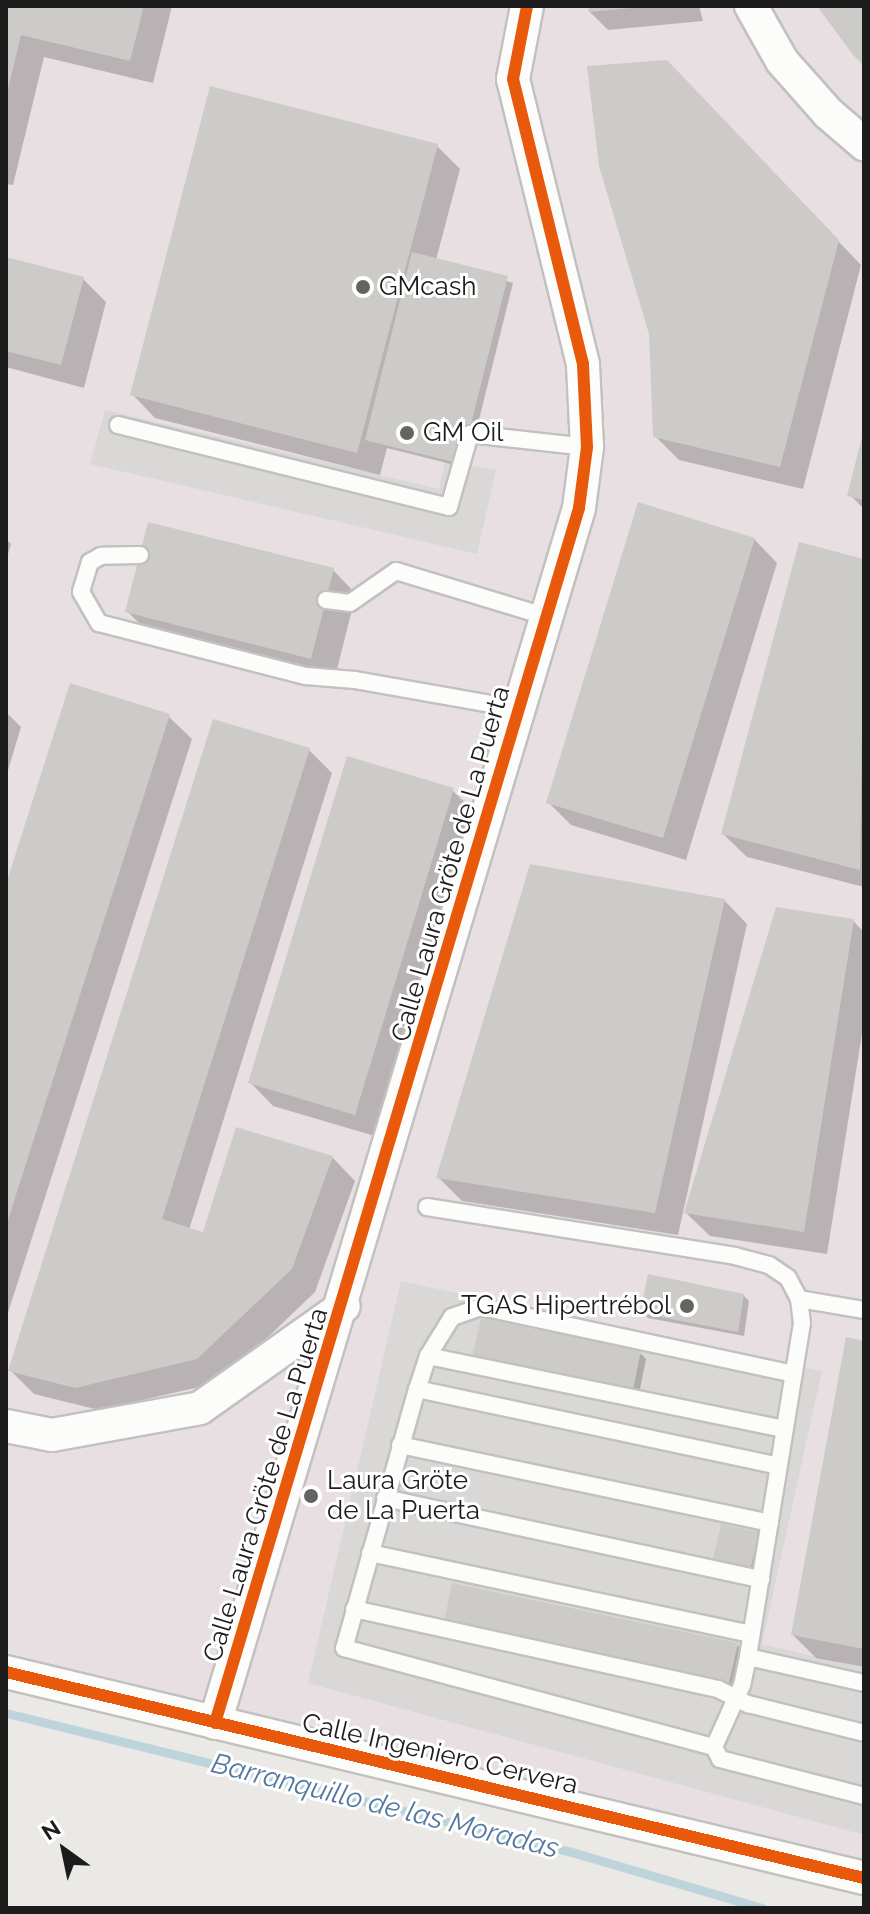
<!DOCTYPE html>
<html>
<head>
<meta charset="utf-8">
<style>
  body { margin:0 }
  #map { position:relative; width:870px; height:1914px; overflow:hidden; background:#ebe9e5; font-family:Raleway,sans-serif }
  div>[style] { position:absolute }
  .industrial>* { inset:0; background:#e8dfe3 }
  .religious>* { inset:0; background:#d9d8d6 }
  .shadow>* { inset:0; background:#0003 }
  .stream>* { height:9px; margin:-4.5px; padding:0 4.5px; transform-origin:4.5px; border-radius:4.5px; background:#bcd4da }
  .building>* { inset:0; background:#cdcbc8 }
  .roads { filter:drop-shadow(2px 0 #c2c1bf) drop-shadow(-2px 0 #c2c1bf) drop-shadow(0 2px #c2c1bf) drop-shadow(0 -2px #c2c1bf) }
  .lane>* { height:16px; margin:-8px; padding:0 8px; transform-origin:8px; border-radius:8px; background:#fcfcfb }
  .street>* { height:32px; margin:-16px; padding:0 16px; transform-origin:16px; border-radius:16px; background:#fcfcfb }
  .cycleway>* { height:12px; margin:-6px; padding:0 6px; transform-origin:6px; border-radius:6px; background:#e8590c }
  .dots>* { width:22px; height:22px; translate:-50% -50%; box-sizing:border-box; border:4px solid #fff; border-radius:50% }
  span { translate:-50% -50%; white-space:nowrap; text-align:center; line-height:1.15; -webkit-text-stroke:6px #fff; paint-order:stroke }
  .poi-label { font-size:26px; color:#1c1c1c }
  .left { translate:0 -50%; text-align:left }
  .right { translate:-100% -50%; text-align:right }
  .street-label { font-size:26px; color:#1c1c1c }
  .water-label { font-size:28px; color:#5479a1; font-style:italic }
  .frame { position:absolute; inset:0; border:8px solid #1c1c1c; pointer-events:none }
  .north { position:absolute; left:24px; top:1810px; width:80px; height:80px; -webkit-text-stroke:6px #fff; paint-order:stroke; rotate:327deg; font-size:22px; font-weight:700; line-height:32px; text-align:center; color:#1c1c1c }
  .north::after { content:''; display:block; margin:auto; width:28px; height:36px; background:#1c1c1c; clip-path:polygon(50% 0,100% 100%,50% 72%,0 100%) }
</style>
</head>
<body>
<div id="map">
  <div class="industrial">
    <i style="clip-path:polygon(6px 6px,864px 6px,864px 1895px,6px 1664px)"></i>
  </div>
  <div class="religious">
    <i style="clip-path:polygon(105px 410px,439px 489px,445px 461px,496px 470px,477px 554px,90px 464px)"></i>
    <i style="clip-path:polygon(401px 1281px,822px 1371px,762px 1644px,864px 1668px,864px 1835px,308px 1683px)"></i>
  </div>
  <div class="shadow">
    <i style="clip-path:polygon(6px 6px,172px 6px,153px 83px,44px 57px,13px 185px,6px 184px)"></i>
    <i style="clip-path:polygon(592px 6px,699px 6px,703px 21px,608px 30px,590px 12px)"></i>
    <i style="clip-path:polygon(690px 86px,861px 265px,803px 489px,679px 460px,655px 436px)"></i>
    <i style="clip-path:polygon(437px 146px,460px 169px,436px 260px,513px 283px,467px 468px,387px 448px,380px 475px,155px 418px,132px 394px)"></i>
    <i style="clip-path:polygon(6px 259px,83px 279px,106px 302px,84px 388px,6px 367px)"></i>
    <i style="clip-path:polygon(864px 437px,864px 509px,850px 495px)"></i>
    <i style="clip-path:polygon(6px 539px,11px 544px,6px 561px)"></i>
    <i style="clip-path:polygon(754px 539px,777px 563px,686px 860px,571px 825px,548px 802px)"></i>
    <i style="clip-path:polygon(800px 544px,864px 561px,864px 887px,747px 857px,723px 834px)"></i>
    <i style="clip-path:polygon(333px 570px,356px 594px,334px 681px,151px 635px,128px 612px)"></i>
    <i style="clip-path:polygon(72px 686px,168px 716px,192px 739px,6px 1319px,6px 890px)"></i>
    <i style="clip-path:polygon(6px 712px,21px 727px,6px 777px)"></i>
    <i style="clip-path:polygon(309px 750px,332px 773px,189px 1230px,204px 1235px,332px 1157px,355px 1181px,315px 1292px,221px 1382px,99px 1410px,34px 1394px,11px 1371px)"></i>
    <i style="clip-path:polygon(452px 790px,476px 813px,378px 1137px,273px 1106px,250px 1082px)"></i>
    <i style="clip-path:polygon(724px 900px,747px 924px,678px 1235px,462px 1201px,439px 1178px)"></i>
    <i style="clip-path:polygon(853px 921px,864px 932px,864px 1021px,827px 1254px,710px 1236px,686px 1213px)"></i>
    <i style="clip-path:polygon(743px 1295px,749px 1301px,744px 1336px,648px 1318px,642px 1312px)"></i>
    <i style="clip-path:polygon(864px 1343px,864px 1667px,816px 1658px,793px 1635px)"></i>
    <i style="clip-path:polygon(640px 1353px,646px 1359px,638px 1399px,479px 1367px)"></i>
    <i style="clip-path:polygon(758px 1534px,770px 1546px,762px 1583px,727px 1575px)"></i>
    <i style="clip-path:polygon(451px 1632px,737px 1645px,742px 1650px,734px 1691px)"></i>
  </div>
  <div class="stream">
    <i style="left:6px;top:1713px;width:586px;rotate:13.82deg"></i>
    <i style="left:575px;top:1853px;width:195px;rotate:16.4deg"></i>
  </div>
  <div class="building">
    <i style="clip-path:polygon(6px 6px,144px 6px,130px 61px,21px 35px,7px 93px)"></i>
    <i style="clip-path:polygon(590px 6px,633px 6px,633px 8px,588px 12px)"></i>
    <i style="clip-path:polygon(817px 6px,864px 6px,864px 66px,853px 55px)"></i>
    <i style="clip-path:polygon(667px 60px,839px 240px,780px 467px,653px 437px,649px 334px,599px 166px,587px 66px)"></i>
    <i style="clip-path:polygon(210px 86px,438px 144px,357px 453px,130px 395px)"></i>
    <i style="clip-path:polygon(412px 252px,508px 276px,461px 464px,365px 440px)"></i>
    <i style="clip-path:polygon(6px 257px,84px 277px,61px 365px,6px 351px)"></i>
    <i style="clip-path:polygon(863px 433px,864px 433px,864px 500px,847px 496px)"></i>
    <i style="clip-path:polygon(638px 502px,755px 538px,663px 838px,546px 803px)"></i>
    <i style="clip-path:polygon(148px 522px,334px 568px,311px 659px,125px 612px)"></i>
    <i style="clip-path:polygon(799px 542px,864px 559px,860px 870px,721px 834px)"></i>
    <i style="clip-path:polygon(70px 683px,170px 714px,7px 1223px,6px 884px)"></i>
    <i style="clip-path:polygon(213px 719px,310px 748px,162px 1219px,203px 1232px,236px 1127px,333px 1156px,292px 1269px,197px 1359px,75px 1388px,8px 1371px)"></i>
    <i style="clip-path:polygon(347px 756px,454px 788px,355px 1115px,248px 1083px)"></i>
    <i style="clip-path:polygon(530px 864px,725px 899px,655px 1213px,436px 1178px)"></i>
    <i style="clip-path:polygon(776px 907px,854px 919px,804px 1232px,684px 1213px)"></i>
    <i style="clip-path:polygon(648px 1274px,744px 1294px,738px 1332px,640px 1313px)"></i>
    <i style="clip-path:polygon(481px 1318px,641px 1351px,632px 1394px,471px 1362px)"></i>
    <i style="clip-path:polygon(846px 1337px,864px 1341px,864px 1649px,791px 1635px)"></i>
    <i style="clip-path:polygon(721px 1524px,759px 1532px,750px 1571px,712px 1563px)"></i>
    <i style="clip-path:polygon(452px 1583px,738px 1643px,728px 1687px,443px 1626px)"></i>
  </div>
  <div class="roads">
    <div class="lane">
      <i style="left:118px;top:425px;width:341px;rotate:13.9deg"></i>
      <i style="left:449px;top:507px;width:76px;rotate:-74deg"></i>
      <i style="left:470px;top:434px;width:118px;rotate:6.3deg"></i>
      <i style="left:140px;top:555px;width:39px;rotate:179deg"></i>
      <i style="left:101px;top:556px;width:13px;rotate:151deg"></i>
      <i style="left:90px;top:562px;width:31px;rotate:107deg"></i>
      <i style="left:81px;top:592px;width:36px;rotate:60deg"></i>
      <i style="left:99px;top:623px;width:214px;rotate:14.4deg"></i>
      <i style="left:306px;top:676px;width:49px;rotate:4.7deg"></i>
      <i style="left:355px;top:680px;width:168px;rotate:10deg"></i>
      <i style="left:326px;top:600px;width:24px;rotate:7deg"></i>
      <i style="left:350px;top:603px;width:56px;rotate:-34.8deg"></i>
      <i style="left:396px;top:571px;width:158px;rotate:16.9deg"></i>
      <i style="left:427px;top:1207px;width:312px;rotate:9deg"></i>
      <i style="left:735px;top:1256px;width:35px;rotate:15deg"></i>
      <i style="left:769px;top:1265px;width:23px;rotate:34deg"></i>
      <i style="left:788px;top:1278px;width:24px;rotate:62deg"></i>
      <i style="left:799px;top:1299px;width:24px;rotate:83deg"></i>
      <i style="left:802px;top:1323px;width:338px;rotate:99.2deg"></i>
      <i style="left:748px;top:1657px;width:29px;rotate:102deg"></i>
      <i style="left:742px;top:1685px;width:68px;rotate:114.3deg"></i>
      <i style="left:799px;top:1299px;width:66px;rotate:9.6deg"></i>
      <i style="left:428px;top:1356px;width:364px;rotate:11.6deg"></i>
      <i style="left:794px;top:1374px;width:320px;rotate:-167.9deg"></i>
      <i style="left:481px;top:1307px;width:31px;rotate:161deg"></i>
      <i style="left:452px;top:1317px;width:46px;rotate:121.6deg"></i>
      <i style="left:428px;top:1356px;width:35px;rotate:108deg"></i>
      <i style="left:417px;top:1389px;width:269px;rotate:105.7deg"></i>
      <i style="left:344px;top:1648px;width:383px;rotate:15deg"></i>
      <i style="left:714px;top:1747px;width:13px;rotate:63deg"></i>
      <i style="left:720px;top:1759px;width:149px;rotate:14.4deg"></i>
      <i style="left:417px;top:1389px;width:370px;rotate:12deg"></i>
      <i style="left:400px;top:1445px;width:378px;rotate:11.9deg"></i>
      <i style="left:385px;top:1498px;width:385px;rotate:12.2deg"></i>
      <i style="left:370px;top:1553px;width:390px;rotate:12deg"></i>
      <i style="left:354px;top:1609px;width:373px;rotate:12.4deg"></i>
      <i style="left:718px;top:1689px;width:34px;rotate:27deg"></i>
      <i style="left:748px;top:1704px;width:120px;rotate:14deg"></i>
      <i style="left:748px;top:1657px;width:119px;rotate:12.6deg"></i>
    </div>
    <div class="street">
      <i style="left:751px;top:6px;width:63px;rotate:60.6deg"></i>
      <i style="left:782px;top:61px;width:69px;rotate:48.5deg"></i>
      <i style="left:828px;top:113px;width:48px;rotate:40.7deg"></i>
      <i style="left:6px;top:1426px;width:47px;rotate:11.1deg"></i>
      <i style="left:52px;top:1435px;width:150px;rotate:-10.3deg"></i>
      <i style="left:200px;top:1408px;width:176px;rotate:-35.3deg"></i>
      <i style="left:6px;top:1672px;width:882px;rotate:13.5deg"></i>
      <i style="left:215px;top:1723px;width:1268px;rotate:-73.32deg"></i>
      <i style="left:579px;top:508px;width:62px;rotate:-82.5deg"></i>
      <i style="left:587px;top:447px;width:83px;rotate:-92.8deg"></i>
      <i style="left:583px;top:364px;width:293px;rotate:-103.8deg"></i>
      <i style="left:513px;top:79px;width:74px;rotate:-79.1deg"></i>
    </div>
  </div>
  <div class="cycleway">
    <i style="left:6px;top:1672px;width:882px;rotate:13.5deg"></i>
    <i style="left:215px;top:1723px;width:1268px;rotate:-73.32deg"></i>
    <i style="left:579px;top:508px;width:62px;rotate:-82.5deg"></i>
    <i style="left:587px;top:447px;width:83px;rotate:-92.8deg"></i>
    <i style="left:583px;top:364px;width:293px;rotate:-103.8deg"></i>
    <i style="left:513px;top:79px;width:74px;rotate:-79.1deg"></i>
  </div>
  <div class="dots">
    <i style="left:363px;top:287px;background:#646462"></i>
    <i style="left:407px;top:433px;background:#646462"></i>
    <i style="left:687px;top:1306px;background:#646462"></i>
    <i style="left:311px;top:1496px;background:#646462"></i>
  </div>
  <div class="poi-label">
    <span class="left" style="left:379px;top:287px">GMcash</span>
    <span class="left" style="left:423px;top:433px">GM Oil</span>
    <span class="right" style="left:671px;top:1306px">TGAS Hipertrébol</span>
    <span class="left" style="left:327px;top:1496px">Laura Gröte<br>de La Puerta</span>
  </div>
  <div class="street-label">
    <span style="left:451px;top:864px;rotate:-74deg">Calle Laura Gröte de La Puerta</span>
    <span style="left:266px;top:1485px;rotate:-73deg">Calle Laura Gröte de La Puerta</span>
    <span style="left:440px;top:1754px;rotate:13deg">Calle Ingeniero Cervera</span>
  </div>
  <div class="water-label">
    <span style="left:385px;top:1806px;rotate:14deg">Barranquillo de las Moradas</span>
  </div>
  <div class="frame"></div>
  <div class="north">N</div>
</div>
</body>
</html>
